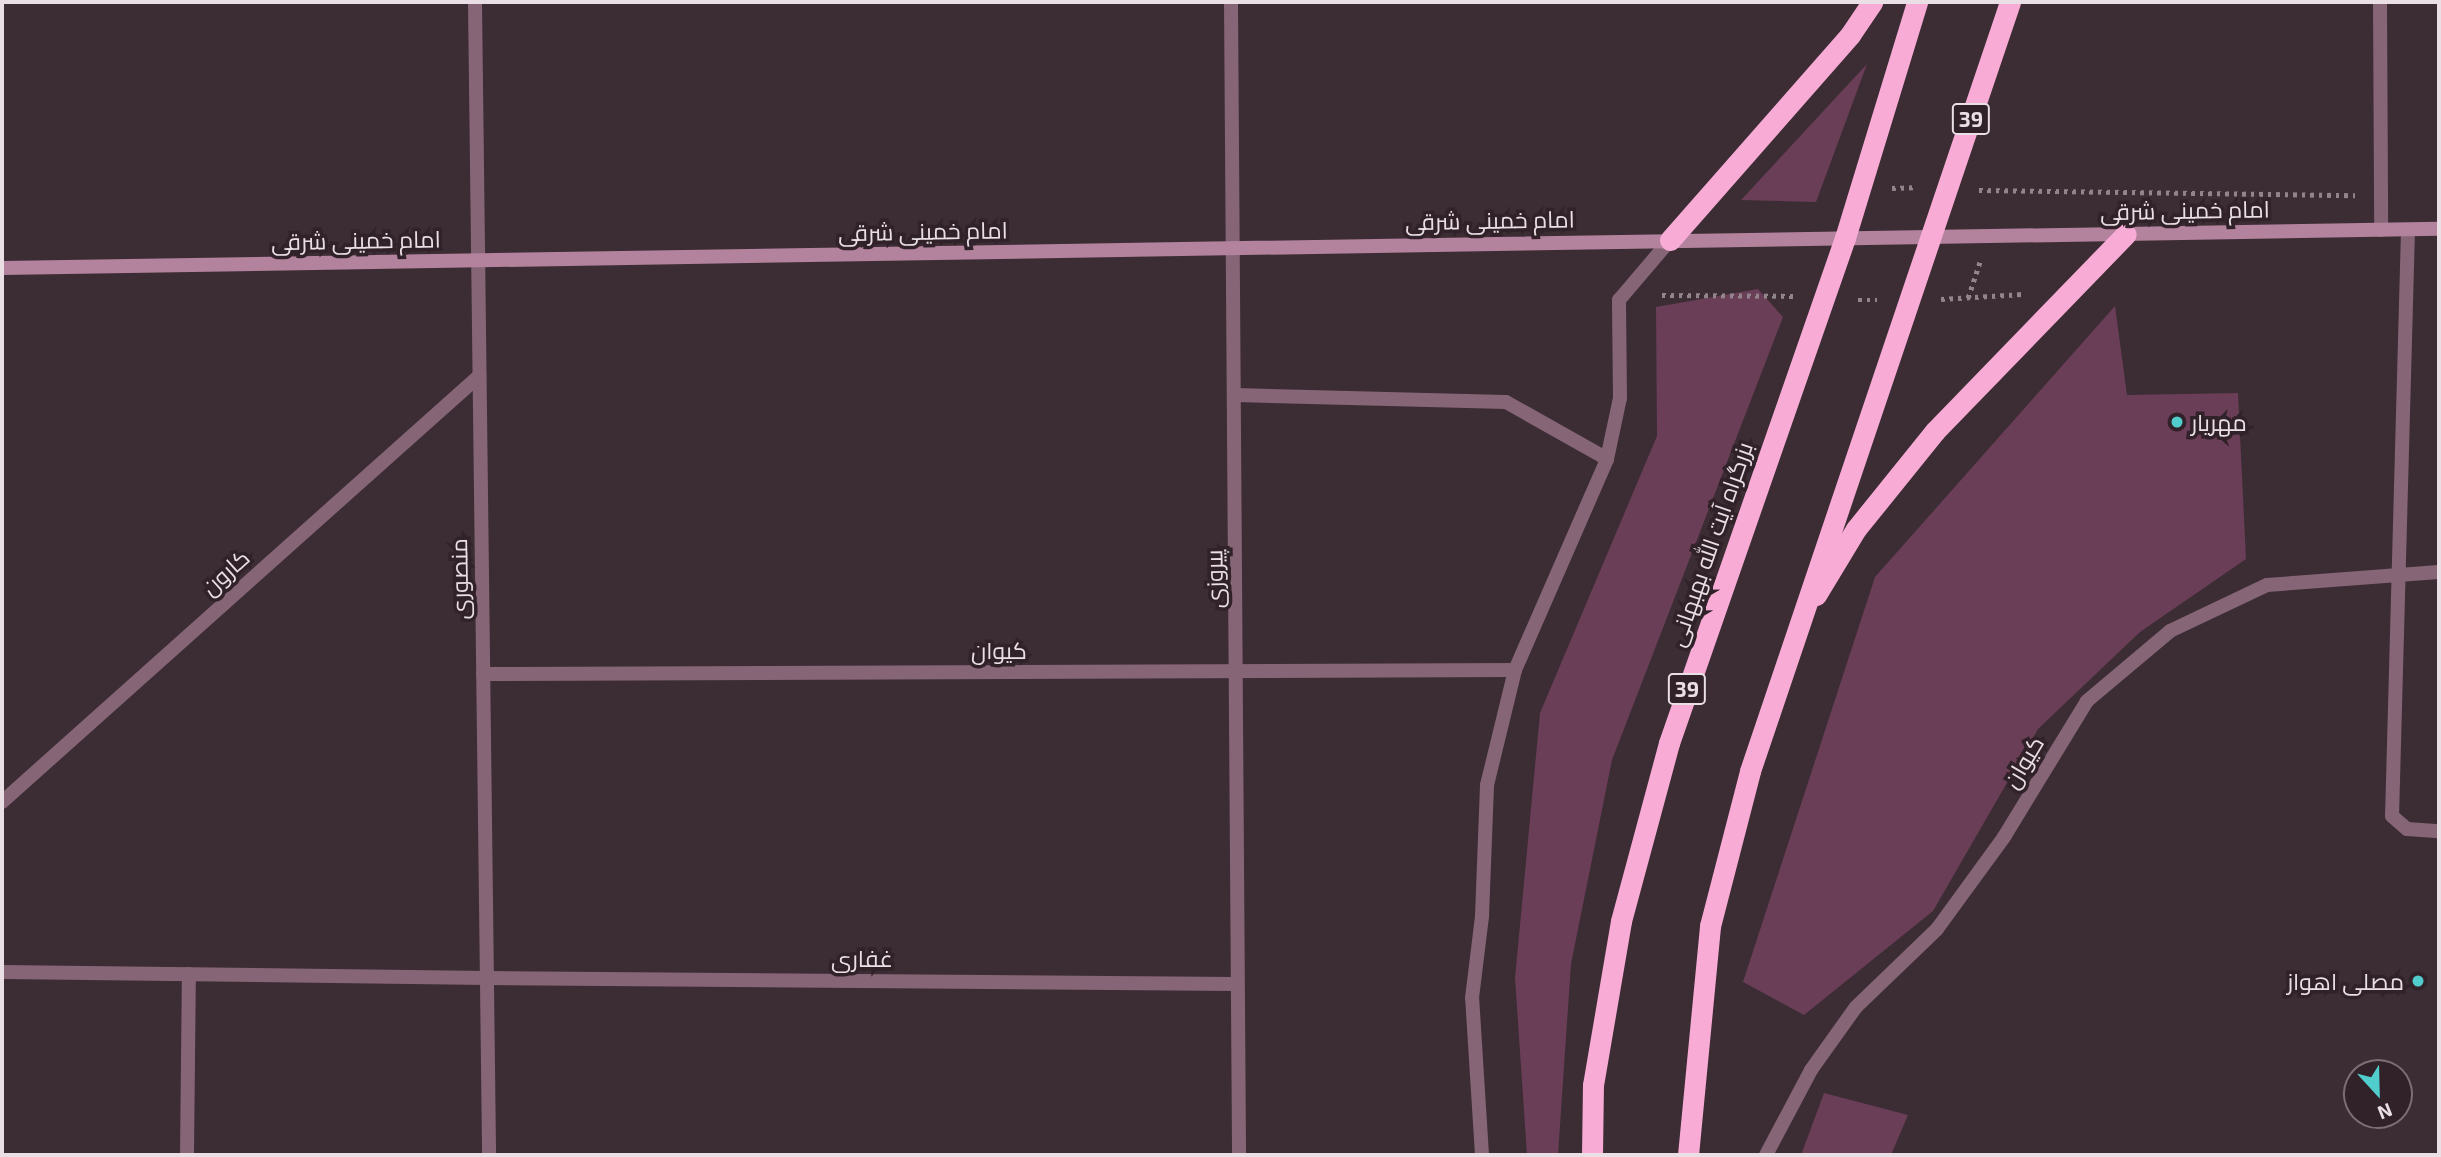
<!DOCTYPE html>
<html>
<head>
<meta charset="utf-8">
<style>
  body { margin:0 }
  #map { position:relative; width:2441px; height:1157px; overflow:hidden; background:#3c2c34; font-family:"Exo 2",Cairo,sans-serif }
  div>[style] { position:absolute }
  .green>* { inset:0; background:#6a3e57 }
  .path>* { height:4.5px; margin-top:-2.25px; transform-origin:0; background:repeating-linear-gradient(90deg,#91848b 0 3.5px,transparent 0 8.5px) }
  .lane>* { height:14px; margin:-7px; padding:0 7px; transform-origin:7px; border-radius:7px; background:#856576 }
  .street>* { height:14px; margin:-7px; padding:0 7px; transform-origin:7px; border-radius:7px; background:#856576 }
  .secondary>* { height:14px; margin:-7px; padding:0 7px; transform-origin:7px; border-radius:7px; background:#b3829d }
  .highway>* { height:21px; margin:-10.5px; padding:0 10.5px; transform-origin:10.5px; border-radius:10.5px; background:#f7abd5 }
  .dots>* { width:19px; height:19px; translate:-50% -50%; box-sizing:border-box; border:4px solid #31222a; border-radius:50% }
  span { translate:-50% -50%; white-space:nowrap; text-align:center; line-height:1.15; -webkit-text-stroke:7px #31222a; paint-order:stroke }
  .shield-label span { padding:2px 5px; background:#31222a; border:2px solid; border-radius:5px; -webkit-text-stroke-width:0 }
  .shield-label { font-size:21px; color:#e9dfe4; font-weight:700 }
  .street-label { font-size:23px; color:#e9dfe4 }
  .poi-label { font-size:23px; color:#e9dfe4 }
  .left { translate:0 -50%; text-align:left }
  .right { translate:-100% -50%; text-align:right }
  .frame { position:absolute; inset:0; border:4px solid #e9dfe4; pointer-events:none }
  .north { position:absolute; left:2343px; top:1059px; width:70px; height:70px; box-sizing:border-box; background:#31222a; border:2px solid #7b6e74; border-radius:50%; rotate:158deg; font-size:19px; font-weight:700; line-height:28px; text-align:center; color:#e9dfe4 }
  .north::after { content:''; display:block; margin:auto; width:24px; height:32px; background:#52cdcd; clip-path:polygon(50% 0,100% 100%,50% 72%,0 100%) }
</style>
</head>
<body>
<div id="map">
  <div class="green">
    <i style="clip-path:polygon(1867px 64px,1816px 202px,1741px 200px)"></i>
    <i style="clip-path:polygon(1758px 289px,1783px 317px,1612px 760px,1571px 964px,1558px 1155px,1527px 1155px,1515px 978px,1540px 713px,1657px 436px,1656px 307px)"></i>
    <i style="clip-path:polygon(2115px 306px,2127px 395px,2238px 393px,2246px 559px,2140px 632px,2038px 729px,1933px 911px,1804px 1015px,1743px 982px,1875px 577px)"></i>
    <i style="clip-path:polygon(1824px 1093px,1908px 1115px,1891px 1155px,1801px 1155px)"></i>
  </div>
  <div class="path">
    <i style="left:1892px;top:188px;width:23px;rotate:-2deg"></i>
    <i style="left:1979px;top:190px;width:376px;rotate:0.8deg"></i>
    <i style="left:1662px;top:295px;width:131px;rotate:0.4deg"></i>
    <i style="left:1968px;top:298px;width:38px;rotate:-72deg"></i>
    <i style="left:1941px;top:299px;width:82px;rotate:-3.5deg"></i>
    <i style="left:1858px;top:300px;width:19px"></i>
  </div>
  <div class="lane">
    <i style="left:2px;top:972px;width:486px;rotate:0.7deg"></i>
    <i style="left:187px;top:1155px;width:181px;rotate:-89.4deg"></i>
  </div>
  <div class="street">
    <i style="left:475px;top:2px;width:1153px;rotate:89.3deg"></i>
    <i style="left:1231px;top:2px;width:1153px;rotate:89.6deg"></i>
    <i style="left:2380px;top:2px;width:228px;rotate:89.7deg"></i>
    <i style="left:2408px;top:230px;width:586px;rotate:91.56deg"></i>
    <i style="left:2392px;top:816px;width:20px;rotate:41deg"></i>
    <i style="left:2407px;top:829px;width:32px;rotate:4deg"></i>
    <i style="left:1235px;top:395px;width:271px;rotate:1.5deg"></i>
    <i style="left:1506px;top:402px;width:116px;rotate:29.4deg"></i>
    <i style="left:483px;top:674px;width:1032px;rotate:-0.22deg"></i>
    <i style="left:2px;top:802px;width:640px;rotate:-41.77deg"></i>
    <i style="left:488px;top:978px;width:748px;rotate:0.46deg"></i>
    <i style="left:1482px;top:1155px;width:157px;rotate:-93.6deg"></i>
    <i style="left:1472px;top:998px;width:83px;rotate:-83deg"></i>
    <i style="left:1482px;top:916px;width:131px;rotate:-87.8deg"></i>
    <i style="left:1487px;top:785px;width:118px;rotate:-76.3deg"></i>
    <i style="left:1515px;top:670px;width:230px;rotate:-66.4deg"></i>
    <i style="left:1607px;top:459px;width:62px;rotate:-78deg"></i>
    <i style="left:1620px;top:398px;width:98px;rotate:-90.6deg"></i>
    <i style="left:1619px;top:300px;width:79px;rotate:-49.6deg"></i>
    <i style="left:1766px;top:1155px;width:96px;rotate:-62.1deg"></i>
    <i style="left:1811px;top:1070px;width:77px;rotate:-54.5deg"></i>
    <i style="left:1856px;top:1007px;width:112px;rotate:-43.9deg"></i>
    <i style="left:1937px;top:929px;width:114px;rotate:-53.9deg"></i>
    <i style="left:2004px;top:837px;width:159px;rotate:-58.6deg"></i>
    <i style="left:2087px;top:701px;width:109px;rotate:-40.1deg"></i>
    <i style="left:2170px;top:631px;width:107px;rotate:-25.4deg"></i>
    <i style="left:2267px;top:585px;width:172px;rotate:-4.3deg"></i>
  </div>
  <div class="secondary">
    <i style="left:2px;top:268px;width:2437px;rotate:-0.92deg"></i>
  </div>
  <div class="highway">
    <i style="left:1670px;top:240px;width:273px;rotate:-48.7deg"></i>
    <i style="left:1850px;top:35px;width:40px;rotate:-56deg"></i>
    <i style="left:1816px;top:595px;width:77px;rotate:-58.8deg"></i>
    <i style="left:1856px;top:529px;width:126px;rotate:-51.1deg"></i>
    <i style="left:1935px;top:431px;width:274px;rotate:-45.9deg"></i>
    <i style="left:1592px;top:1155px;width:70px;rotate:-89.2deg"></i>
    <i style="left:1593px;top:1085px;width:166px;rotate:-80.3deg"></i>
    <i style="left:1621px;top:921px;width:184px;rotate:-74.9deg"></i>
    <i style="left:1669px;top:743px;width:535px;rotate:-70.79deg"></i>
    <i style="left:1845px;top:238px;width:247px;rotate:-73deg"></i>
    <i style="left:1688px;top:1155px;width:230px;rotate:-84.5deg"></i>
    <i style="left:1710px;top:926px;width:160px;rotate:-75.5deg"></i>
    <i style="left:1750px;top:771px;width:812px;rotate:-71.32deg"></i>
  </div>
  <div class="dots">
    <i style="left:2177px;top:422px;background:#52cdcd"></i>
    <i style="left:2418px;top:981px;background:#52cdcd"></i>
  </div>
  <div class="shield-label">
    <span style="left:1971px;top:119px">39</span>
    <span style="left:1687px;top:689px">39</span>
  </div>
  <div class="street-label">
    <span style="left:2185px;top:210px;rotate:-1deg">امام خمینی شرقی</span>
    <span style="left:1490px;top:220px;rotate:-1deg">امام خمینی شرقی</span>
    <span style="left:923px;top:231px;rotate:-1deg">امام خمینی شرقی</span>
    <span style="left:356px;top:240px;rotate:-1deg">امام خمینی شرقی</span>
    <span style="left:1710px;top:544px;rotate:-71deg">بزرگراه آیت الله بهبهانی</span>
    <span style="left:225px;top:572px;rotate:-42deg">کارون</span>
    <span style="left:459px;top:579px;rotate:-91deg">منصوری</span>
    <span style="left:1214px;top:579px;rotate:-91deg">پیروزی</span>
    <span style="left:999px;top:650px">کیوان</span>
    <span style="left:2023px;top:762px;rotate:-59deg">کیوان</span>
    <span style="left:862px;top:958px">غفاری</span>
  </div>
  <div class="poi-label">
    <span class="left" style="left:2191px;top:422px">مهریار</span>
    <span class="right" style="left:2404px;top:981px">مصلی اهواز</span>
  </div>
  <div class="frame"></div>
  <div class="north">N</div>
</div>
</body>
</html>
